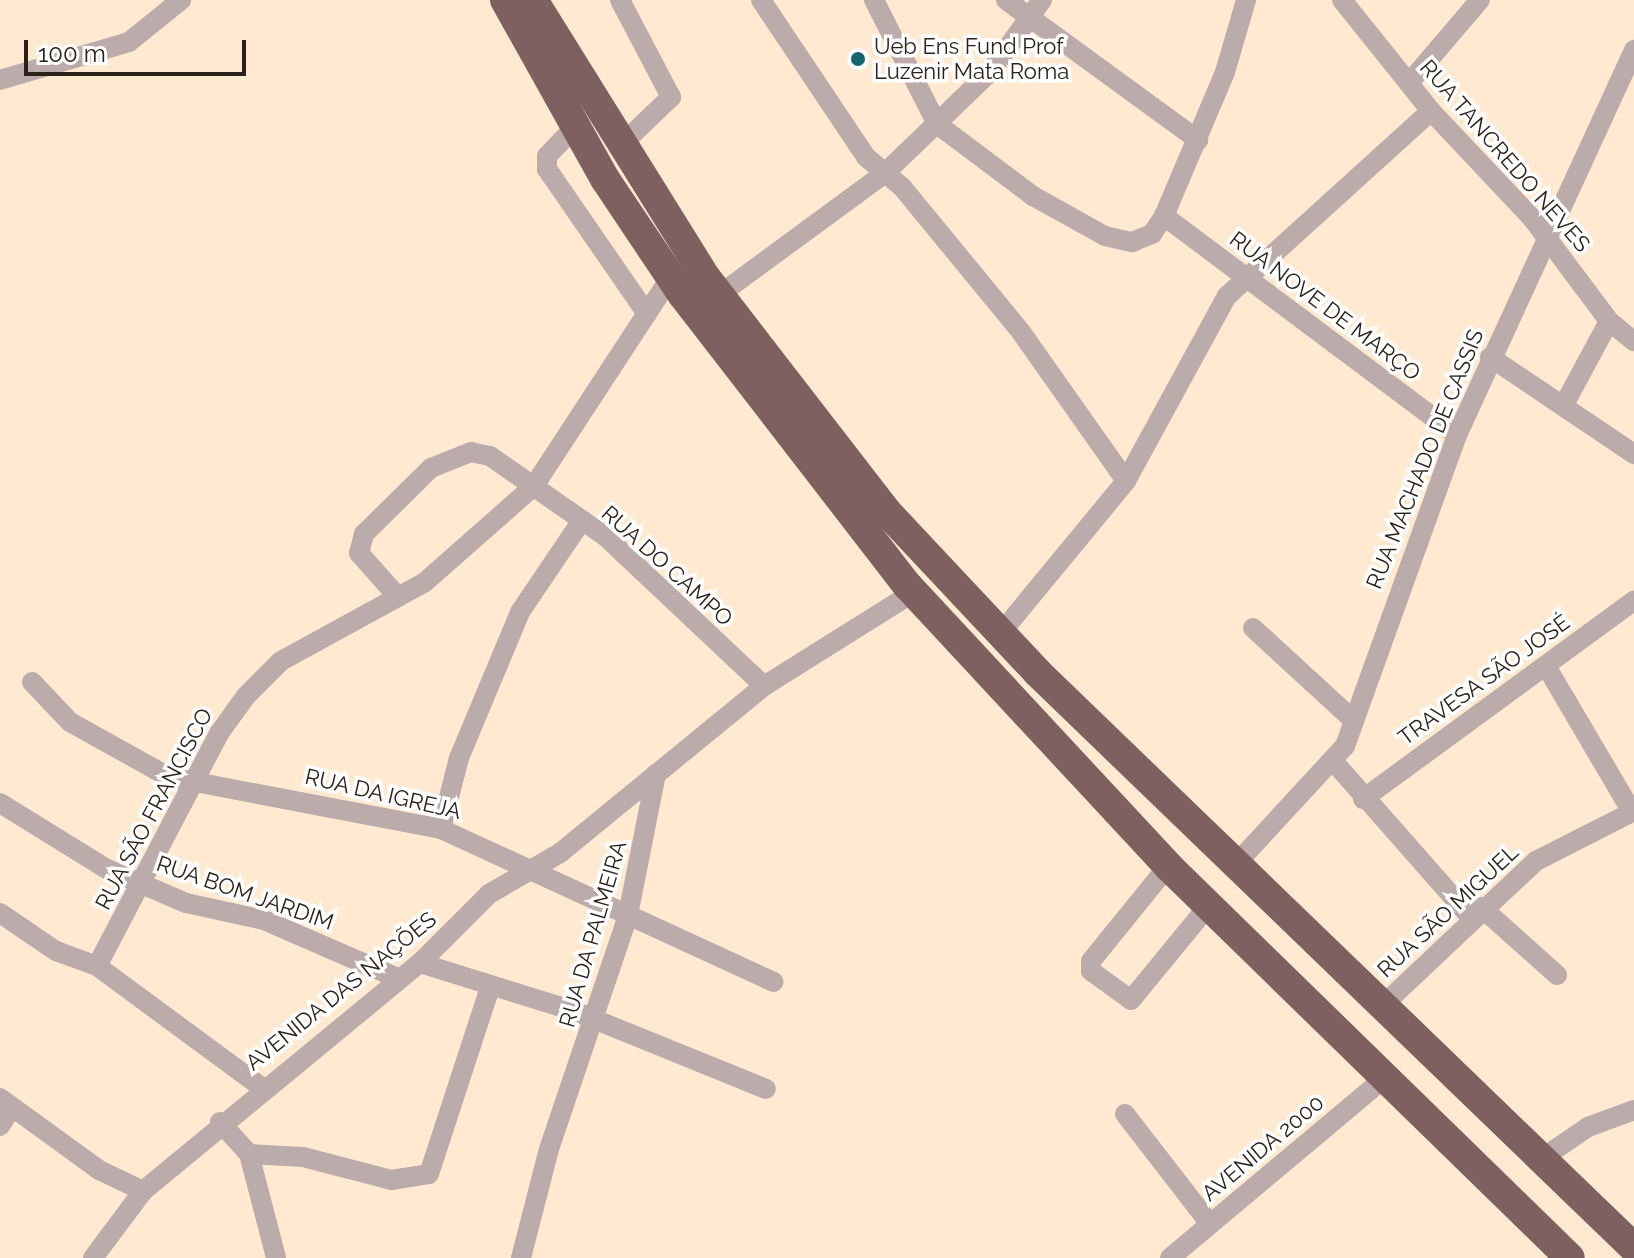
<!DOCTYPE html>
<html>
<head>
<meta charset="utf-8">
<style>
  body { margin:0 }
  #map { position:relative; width:1634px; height:1258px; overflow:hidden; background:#ffead1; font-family:Raleway,sans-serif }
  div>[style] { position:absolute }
  .minor>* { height:20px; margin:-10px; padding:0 10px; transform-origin:10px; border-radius:10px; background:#bbabab }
  .highway>* { height:30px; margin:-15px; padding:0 15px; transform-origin:15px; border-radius:15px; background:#7e6060 }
  .dots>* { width:22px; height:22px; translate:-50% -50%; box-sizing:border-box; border:4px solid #fff; border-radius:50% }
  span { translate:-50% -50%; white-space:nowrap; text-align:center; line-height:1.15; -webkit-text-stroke:7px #fff; paint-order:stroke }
  .poi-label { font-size:22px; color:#2a2219 }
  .left { translate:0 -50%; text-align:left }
  .street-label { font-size:22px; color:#2a2219 }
  .scale { position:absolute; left:24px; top:40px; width:222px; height:36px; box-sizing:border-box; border:4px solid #2a2219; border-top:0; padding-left:10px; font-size:24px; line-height:28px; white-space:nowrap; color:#2a2219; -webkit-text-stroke:6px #fff; paint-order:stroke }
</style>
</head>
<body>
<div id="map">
  <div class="minor">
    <i style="left:620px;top:0;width:110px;rotate:62.3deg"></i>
    <i style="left:671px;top:97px;width:71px;rotate:136.1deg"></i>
    <i style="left:761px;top:0;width:189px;rotate:56.2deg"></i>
    <i style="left:866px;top:157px;width:47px;rotate:39.8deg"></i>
    <i style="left:902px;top:187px;width:188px;rotate:50.6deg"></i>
    <i style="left:1021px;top:332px;width:182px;rotate:54.8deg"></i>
    <i style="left:874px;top:0;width:139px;rotate:63.1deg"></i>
    <i style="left:937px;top:124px;width:120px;rotate:36.9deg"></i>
    <i style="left:1033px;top:196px;width:82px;rotate:29.1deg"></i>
    <i style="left:1105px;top:236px;width:28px;rotate:13deg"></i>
    <i style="left:1132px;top:242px;width:22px;rotate:-22deg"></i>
    <i style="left:1152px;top:234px;width:22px;rotate:-56deg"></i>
    <i style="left:1164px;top:216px;width:156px;rotate:-67deg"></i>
    <i style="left:1225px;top:72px;width:75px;rotate:-73.7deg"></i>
    <i style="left:1006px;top:0;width:238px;rotate:36.1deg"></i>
    <i style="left:1342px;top:0;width:142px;rotate:51.3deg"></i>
    <i style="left:1431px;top:111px;width:147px;rotate:46.7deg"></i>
    <i style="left:1532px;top:218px;width:129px;rotate:53.2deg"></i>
    <i style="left:1609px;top:321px;width:32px;rotate:39deg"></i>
    <i style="left:0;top:80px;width:134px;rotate:-16.4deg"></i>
    <i style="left:129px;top:42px;width:67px;rotate:-38.9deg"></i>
    <i style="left:1409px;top:83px;width:109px;rotate:-49.5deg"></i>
    <i style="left:575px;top:127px;width:40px;rotate:134deg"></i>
    <i style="left:547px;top:156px;width:13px;rotate:90deg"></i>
    <i style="left:547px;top:169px;width:176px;rotate:55.4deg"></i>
    <i style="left:1164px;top:216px;width:366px;rotate:36.8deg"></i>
    <i style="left:719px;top:295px;width:205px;rotate:-36.3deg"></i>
    <i style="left:884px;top:174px;width:147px;rotate:-43.9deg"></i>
    <i style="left:990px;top:72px;width:89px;rotate:-54.2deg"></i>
    <i style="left:1490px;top:357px;width:174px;rotate:34deg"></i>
    <i style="left:1566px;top:401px;width:91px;rotate:-61.7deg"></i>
    <i style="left:398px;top:597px;width:59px;rotate:-131.6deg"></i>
    <i style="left:359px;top:553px;width:20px;rotate:-75deg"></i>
    <i style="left:364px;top:534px;width:94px;rotate:-44.6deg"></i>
    <i style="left:431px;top:468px;width:43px;rotate:-21.8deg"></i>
    <i style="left:471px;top:452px;width:19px;rotate:12deg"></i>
    <i style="left:490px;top:456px;width:141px;rotate:34.9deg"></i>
    <i style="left:606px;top:537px;width:217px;rotate:43.3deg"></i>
    <i style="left:1253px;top:628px;width:137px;rotate:42.6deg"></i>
    <i style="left:1000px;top:634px;width:198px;rotate:-50.5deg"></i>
    <i style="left:1126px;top:481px;width:211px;rotate:-61.4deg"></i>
    <i style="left:1227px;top:296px;width:275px;rotate:-42.2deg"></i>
    <i style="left:1546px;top:666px;width:169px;rotate:59.5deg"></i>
    <i style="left:32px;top:682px;width:55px;rotate:46.5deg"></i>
    <i style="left:70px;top:722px;width:113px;rotate:29.1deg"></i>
    <i style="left:169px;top:777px;width:277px;rotate:10.8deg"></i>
    <i style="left:441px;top:829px;width:366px;rotate:24.7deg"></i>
    <i style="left:1334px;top:762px;width:205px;rotate:48.6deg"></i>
    <i style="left:1363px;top:799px;width:336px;rotate:-36.2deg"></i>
    <i style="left:0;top:803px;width:126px;rotate:31.7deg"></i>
    <i style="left:107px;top:869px;width:86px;rotate:23.3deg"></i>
    <i style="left:186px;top:903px;width:80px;rotate:12.3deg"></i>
    <i style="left:264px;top:920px;width:143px;rotate:23.5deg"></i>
    <i style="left:441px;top:829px;width:73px;rotate:-75.8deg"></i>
    <i style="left:459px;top:758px;width:158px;rotate:-67.3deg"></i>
    <i style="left:520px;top:612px;width:111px;rotate:-56deg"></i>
    <i style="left:1235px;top:865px;width:162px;rotate:-47.3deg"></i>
    <i style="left:1345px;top:746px;width:331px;rotate:-70.2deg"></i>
    <i style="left:1457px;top:435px;width:424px;rotate:-65.3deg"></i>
    <i style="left:1168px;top:866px;width:122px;rotate:129deg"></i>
    <i style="left:1091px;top:961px;width:10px;rotate:90deg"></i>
    <i style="left:1091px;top:971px;width:49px;rotate:35.9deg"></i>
    <i style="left:1131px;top:1000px;width:123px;rotate:-50.6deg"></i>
    <i style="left:1481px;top:907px;width:102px;rotate:41.8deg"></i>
    <i style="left:0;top:913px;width:68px;rotate:34.2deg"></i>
    <i style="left:56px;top:951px;width:44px;rotate:20.1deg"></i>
    <i style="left:97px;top:966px;width:204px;rotate:36.4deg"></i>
    <i style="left:420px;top:963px;width:161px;rotate:17.3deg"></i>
    <i style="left:574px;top:1011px;width:207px;rotate:22.1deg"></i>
    <i style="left:97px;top:966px;width:264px;rotate:-62.3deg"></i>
    <i style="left:220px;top:732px;width:44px;rotate:-54.2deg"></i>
    <i style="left:246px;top:696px;width:49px;rotate:-45deg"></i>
    <i style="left:281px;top:661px;width:164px;rotate:-28.7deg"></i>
    <i style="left:425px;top:582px;width:145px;rotate:-41.4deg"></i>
    <i style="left:534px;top:486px;width:250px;rotate:-56.8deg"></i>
    <i style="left:1382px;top:1006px;width:212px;rotate:-43.3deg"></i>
    <i style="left:1536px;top:861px;width:110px;rotate:-27deg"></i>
    <i style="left:0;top:1098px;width:122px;rotate:36deg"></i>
    <i style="left:99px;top:1170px;width:49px;rotate:25.5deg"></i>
    <i style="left:1125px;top:1114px;width:139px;rotate:52.3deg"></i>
    <i style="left:220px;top:1122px;width:43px;rotate:47.8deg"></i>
    <i style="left:249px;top:1154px;width:107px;rotate:75.4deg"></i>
    <i style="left:0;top:1126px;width:22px;rotate:-58deg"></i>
    <i style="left:249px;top:1154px;width:54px;rotate:3.2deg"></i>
    <i style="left:303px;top:1157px;width:91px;rotate:14.6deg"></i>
    <i style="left:391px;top:1180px;width:38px;rotate:-9deg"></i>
    <i style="left:429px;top:1174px;width:194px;rotate:-71.9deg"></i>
    <i style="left:1541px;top:1159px;width:57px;rotate:-34.2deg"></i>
    <i style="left:1588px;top:1127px;width:49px;rotate:-20.3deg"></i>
    <i style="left:93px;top:1258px;width:84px;rotate:-53.3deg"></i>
    <i style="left:143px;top:1191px;width:359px;rotate:-39.5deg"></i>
    <i style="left:420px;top:963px;width:98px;rotate:-45deg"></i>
    <i style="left:489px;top:894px;width:82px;rotate:-30deg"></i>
    <i style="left:560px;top:853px;width:264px;rotate:-39.3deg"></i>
    <i style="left:764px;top:686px;width:177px;rotate:-32.1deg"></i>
    <i style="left:521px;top:1258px;width:113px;rotate:-75.6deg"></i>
    <i style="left:549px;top:1149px;width:247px;rotate:-71.3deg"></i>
    <i style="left:628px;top:915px;width:144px;rotate:-78.8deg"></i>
    <i style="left:1170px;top:1258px;width:285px;rotate:-40deg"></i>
  </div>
  <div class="highway">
    <i style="left:505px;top:0;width:205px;rotate:60.8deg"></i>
    <i style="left:605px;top:179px;width:138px;rotate:56.2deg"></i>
    <i style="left:682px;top:294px;width:369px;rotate:52.3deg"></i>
    <i style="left:908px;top:586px;width:382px;rotate:47.1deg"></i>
    <i style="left:1168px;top:866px;width:561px;rotate:44.28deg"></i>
    <i style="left:533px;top:0;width:329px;rotate:58.1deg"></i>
    <i style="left:707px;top:279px;width:293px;rotate:52.3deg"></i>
    <i style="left:886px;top:511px;width:221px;rotate:46.8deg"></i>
    <i style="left:1037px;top:672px;width:830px;rotate:43.97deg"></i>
  </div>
  <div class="dots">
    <i style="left:858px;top:59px;background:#17656c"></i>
  </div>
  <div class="poi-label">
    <span class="left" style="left:874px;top:59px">Ueb Ens Fund Prof<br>Luzenir Mata Roma</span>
  </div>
  <div class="street-label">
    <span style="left:1505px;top:156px;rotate:49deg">RUA TANCREDO NEVES</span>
    <span style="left:1325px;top:306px;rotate:37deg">RUA NOVE DE MARÇO</span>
    <span style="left:1425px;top:459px;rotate:-68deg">RUA MACHADO DE CASSIS</span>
    <span style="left:667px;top:566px;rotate:42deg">RUA DO CAMPO</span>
    <span style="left:1484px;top:680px;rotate:-36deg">TRAVESA SÃO JOSÉ</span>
    <span style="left:383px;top:794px;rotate:13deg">RUA DA IGREJA</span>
    <span style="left:154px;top:809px;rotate:-62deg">RUA SÃO FRANCISCO</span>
    <span style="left:245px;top:893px;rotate:19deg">RUA BOM JARDIM</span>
    <span style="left:1448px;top:911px;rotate:-43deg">RUA SÃO MIGUEL</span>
    <span style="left:593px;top:934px;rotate:-74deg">RUA DA PALMEIRA</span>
    <span style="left:341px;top:991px;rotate:-39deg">AVENIDA DAS NAÇÕES</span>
    <span style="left:1263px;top:1148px;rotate:-40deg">AVENIDA 2000</span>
  </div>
  <div class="scale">100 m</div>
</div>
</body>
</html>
